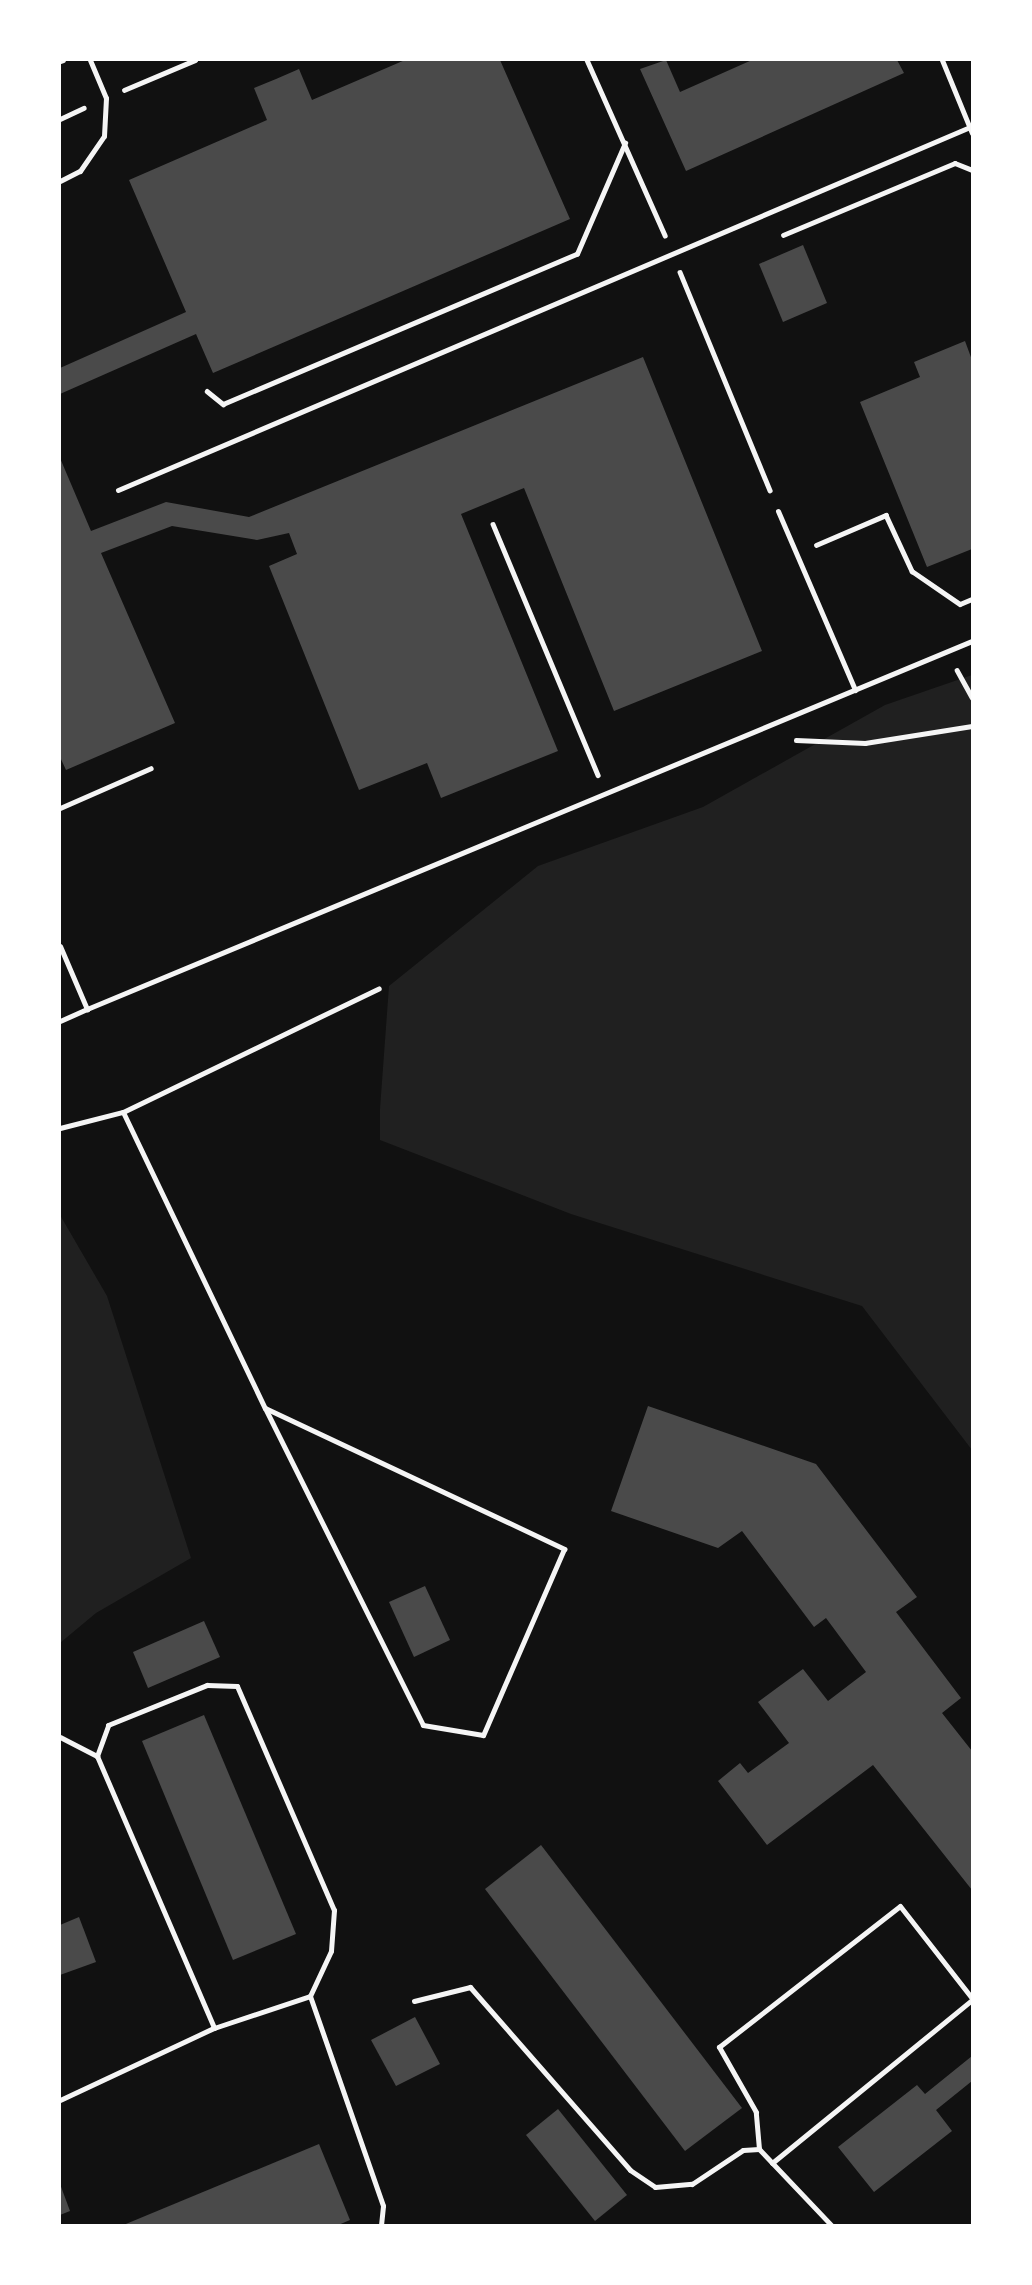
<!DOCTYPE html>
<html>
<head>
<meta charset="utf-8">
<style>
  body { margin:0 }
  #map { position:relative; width:1032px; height:2285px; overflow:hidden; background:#111; font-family:Lato,sans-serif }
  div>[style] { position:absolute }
  .green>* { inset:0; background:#202020 }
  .building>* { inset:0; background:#4a4a4a }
  .path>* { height:4.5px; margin:-2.25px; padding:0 2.25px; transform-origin:2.25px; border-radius:2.25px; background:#f5f5f5 }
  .service>* { height:5px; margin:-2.5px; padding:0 2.5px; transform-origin:2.5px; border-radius:2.5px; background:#f5f5f5 }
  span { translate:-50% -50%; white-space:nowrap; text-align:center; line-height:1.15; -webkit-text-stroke:7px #fff; paint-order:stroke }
  .frame { position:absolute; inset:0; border:61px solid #fff; pointer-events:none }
</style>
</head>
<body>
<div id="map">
  <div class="green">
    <i style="clip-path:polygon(972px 675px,972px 1450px,862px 1306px,571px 1214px,380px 1140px,380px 1109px,389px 986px,538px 866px,703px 807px,885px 705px)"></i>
    <i style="clip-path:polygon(60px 1215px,107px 1296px,191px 1558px,96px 1613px,60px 1643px)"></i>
  </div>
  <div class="building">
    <i style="clip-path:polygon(405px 60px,500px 60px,570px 219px,213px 373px,196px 334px,60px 394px,60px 368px,186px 312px,129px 180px,267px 120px,254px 88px,276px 79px,299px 69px,312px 100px)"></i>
    <i style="clip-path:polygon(666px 60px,680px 92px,752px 60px,897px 60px,904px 73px,686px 171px,640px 69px)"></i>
    <i style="clip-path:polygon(803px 245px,827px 303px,783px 322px,759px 264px)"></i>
    <i style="clip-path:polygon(965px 341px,972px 360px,972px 549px,927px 567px,860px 402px,920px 377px,914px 362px)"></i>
    <i style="clip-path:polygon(643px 357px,762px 651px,614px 711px,524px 488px,461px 514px,558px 751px,441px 798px,427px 763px,359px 790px,269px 566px,297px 554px,289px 533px,257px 540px,172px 526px,101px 553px,175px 723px,66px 770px,60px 757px,60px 458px,91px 531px,166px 502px,249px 517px)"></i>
    <i style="clip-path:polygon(648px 1406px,816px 1464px,917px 1597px,896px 1612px,961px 1698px,942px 1713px,972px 1751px,972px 1890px,873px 1765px,767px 1845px,718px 1781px,740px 1763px,748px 1773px,789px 1743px,758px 1702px,781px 1685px,803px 1669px,828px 1701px,866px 1672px,826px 1618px,814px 1627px,742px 1531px,718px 1548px,611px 1511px)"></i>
    <i style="clip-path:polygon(425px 1586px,450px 1640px,414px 1657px,389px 1602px)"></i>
    <i style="clip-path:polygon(204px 1621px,220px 1657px,148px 1688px,133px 1652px)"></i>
    <i style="clip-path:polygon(204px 1715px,296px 1934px,233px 1960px,142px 1741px)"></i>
    <i style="clip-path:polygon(541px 1845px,742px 2108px,685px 2151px,485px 1889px)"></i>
    <i style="clip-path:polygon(79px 1917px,96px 1962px,60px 1975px,60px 1925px)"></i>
    <i style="clip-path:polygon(415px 2017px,440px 2064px,396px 2086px,371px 2040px)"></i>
    <i style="clip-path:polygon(972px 2056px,972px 2081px,936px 2110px,952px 2131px,874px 2192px,838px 2147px,917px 2085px,925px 2094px)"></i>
    <i style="clip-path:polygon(558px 2109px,627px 2195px,595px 2221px,526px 2135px)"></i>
    <i style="clip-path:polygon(319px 2144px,350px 2220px,336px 2226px,121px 2226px)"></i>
    <i style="clip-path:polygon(60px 2184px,70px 2211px,60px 2215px)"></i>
  </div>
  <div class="path">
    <i style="left:587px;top:60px;width:192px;rotate:66deg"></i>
    <i style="left:124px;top:90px;width:77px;rotate:-22.9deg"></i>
    <i style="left:60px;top:119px;width:26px;rotate:-25deg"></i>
    <i style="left:783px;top:235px;width:186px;rotate:-22.7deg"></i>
    <i style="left:955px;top:163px;width:18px;rotate:22deg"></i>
    <i style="left:680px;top:272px;width:236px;rotate:67.6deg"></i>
    <i style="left:207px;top:391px;width:21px;rotate:39deg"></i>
    <i style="left:223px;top:404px;width:384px;rotate:-23deg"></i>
    <i style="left:577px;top:254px;width:121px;rotate:-66.6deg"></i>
    <i style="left:493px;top:524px;width:272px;rotate:67.3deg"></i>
    <i style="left:816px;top:545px;width:76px;rotate:-23.2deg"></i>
    <i style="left:886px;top:515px;width:62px;rotate:65.1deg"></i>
    <i style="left:912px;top:571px;width:58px;rotate:34.5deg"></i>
    <i style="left:960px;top:604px;width:13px;rotate:-23deg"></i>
    <i style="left:957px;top:670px;width:31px;rotate:61deg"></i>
    <i style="left:796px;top:740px;width:69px;rotate:2.5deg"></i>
    <i style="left:865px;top:743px;width:108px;rotate:-9deg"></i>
  </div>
  <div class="service">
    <i style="left:942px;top:60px;width:79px;rotate:67.7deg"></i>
    <i style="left:60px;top:61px;width:3px;rotate:-18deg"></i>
    <i style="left:60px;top:181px;width:22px;rotate:-27deg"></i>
    <i style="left:80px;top:171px;width:42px;rotate:-55.6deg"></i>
    <i style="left:104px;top:136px;width:38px;rotate:-87deg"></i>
    <i style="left:106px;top:98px;width:41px;rotate:-112.8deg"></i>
    <i style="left:118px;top:490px;width:926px;rotate:-23.08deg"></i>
    <i style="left:778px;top:511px;width:195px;rotate:66.7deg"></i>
    <i style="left:60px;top:808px;width:99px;rotate:-23.7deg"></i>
    <i style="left:60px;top:946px;width:69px;rotate:66.8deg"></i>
    <i style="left:87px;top:1009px;width:958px;rotate:-22.58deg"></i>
    <i style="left:60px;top:1021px;width:30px;rotate:-24deg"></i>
    <i style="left:123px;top:1112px;width:328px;rotate:64.4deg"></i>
    <i style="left:265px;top:1408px;width:331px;rotate:25.2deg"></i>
    <i style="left:564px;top:1549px;width:203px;rotate:113.5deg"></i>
    <i style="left:483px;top:1735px;width:61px;rotate:-170.5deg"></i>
    <i style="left:423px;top:1725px;width:354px;rotate:-116.5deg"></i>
    <i style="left:60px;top:1128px;width:65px;rotate:-14.3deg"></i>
    <i style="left:123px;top:1112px;width:284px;rotate:-25.8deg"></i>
    <i style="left:60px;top:1737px;width:42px;rotate:27.2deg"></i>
    <i style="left:97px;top:1756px;width:296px;rotate:66.7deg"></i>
    <i style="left:97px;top:1756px;width:33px;rotate:-70deg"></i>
    <i style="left:108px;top:1725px;width:107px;rotate:-22deg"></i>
    <i style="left:207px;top:1685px;width:30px;rotate:2deg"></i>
    <i style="left:237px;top:1686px;width:244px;rotate:66.6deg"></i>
    <i style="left:334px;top:1910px;width:41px;rotate:94.2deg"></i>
    <i style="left:331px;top:1951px;width:50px;rotate:115deg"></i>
    <i style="left:310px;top:1996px;width:222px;rotate:70.8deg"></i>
    <i style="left:383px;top:2206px;width:20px;rotate:96deg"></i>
    <i style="left:414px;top:2001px;width:58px;rotate:-14deg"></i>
    <i style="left:470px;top:1987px;width:243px;rotate:48.8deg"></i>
    <i style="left:630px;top:2170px;width:30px;rotate:34deg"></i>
    <i style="left:655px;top:2187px;width:37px;rotate:-5deg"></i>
    <i style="left:692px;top:2184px;width:61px;rotate:-33.7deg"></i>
    <i style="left:743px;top:2150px;width:16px;rotate:-4deg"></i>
    <i style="left:759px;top:2149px;width:106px;rotate:46.5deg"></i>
    <i style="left:60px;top:2100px;width:170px;rotate:-25.1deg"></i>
    <i style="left:214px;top:2028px;width:101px;rotate:-18.4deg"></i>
    <i style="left:759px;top:2149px;width:37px;rotate:-95deg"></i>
    <i style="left:756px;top:2112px;width:75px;rotate:-119.6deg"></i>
    <i style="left:719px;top:2047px;width:229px;rotate:-37.9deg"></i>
    <i style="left:900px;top:1906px;width:117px;rotate:52deg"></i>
    <i style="left:772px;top:2163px;width:258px;rotate:-39.2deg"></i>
  </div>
  <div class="frame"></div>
</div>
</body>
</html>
